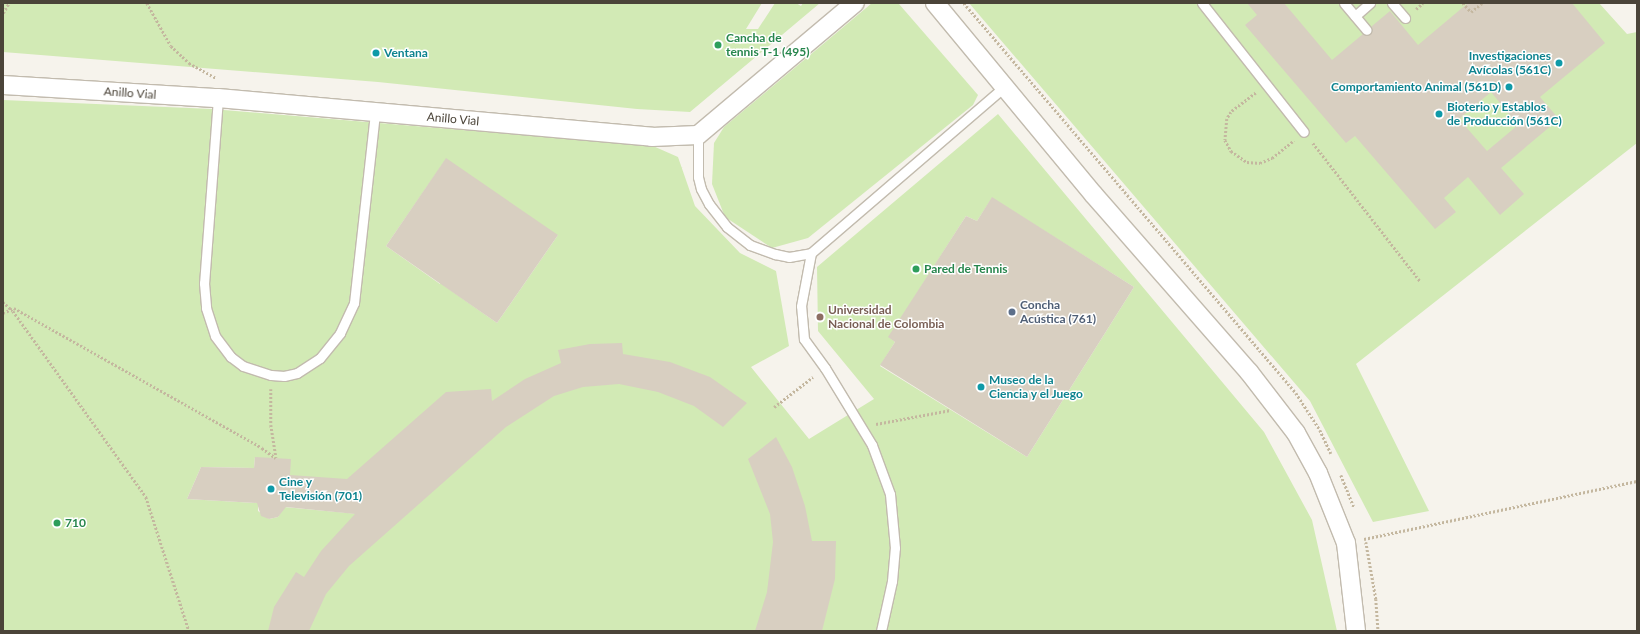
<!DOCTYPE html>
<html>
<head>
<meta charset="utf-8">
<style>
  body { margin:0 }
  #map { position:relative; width:1640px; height:634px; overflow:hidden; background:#f6f3ec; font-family:Lato,sans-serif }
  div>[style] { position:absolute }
  .green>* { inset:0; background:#d2eab5 }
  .building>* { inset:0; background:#d8cfc1 }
  .path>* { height:2.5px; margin-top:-1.25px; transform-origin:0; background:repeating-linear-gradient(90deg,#c4b79f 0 2px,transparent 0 4px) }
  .roads { filter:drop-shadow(1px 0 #c2bbae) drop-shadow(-1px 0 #c2bbae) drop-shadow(0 1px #c2bbae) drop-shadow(0 -1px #c2bbae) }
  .lane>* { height:9px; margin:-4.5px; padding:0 4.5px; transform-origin:4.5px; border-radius:4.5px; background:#fff }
  .street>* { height:18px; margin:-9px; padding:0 9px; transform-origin:9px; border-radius:9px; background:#fff }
  .dots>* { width:11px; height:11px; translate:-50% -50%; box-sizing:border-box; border:2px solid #fff; border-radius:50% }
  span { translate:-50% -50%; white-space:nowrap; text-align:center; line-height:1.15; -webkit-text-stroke:3px #fff; paint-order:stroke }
  .leisure-label { font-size:12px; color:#27864d; font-weight:700 }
  .left { translate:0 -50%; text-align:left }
  .culture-label { font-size:12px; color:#0d838f; font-weight:700 }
  .right { translate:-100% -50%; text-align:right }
  .street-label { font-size:12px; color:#4b4439 }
  .service-label { font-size:12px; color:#4e5e75; font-weight:700 }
  .education-label { font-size:12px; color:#785e54; font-weight:700 }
  .frame { position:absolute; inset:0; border:4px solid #4b4439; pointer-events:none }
</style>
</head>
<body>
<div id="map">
  <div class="green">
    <i style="clip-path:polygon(3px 3px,762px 3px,746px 29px,758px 29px,775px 3px,796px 3px,801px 6px,803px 3px,820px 3px,690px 112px,637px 109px,378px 82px,3px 52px)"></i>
    <i style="clip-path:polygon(872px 3px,899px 4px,978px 95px,973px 105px,808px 238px,772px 248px,725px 217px,712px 184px,714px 143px,724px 127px)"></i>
    <i style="clip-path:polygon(969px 3px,1599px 3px,1627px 34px,1637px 32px,1637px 143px,1356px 364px,1429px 511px,1373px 522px,1310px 401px)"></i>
    <i style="clip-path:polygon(evenodd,3px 100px,212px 109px,653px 146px,678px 157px,695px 206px,740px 253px,776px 271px,789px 346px,751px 367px,809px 439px,874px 399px,818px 331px,817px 267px,998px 114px,1264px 432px,1312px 520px,1337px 631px,3px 631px,3px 100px,446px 159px,440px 284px,386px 246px,446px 159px,3px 100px,992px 198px,1134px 287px,1027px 457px,880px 366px,895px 342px,889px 337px,966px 216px,977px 221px,992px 198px,3px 100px,558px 235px,497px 323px,446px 287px,558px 235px,3px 100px,255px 457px,290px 475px,358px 514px,284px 507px,278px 517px,269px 519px,258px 511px,258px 503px,187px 499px,201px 467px,254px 468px,255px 457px)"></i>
  </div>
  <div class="building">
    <i style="clip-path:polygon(evenodd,1247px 3px,1284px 3px,1332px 60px,1363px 34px,1371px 34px,1372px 26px,1390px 11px,1418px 45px,1468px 3px,1572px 3px,1605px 43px,1540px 97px,1559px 119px,1501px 168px,1524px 194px,1500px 215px,1468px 177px,1444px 198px,1456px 212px,1435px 229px,1355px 136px,1346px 143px,1245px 25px,1257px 15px,1247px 3px,1491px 92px,1518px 125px,1487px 151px,1459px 119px,1491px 92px)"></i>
    <i style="clip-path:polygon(446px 158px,558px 235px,497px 323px,386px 246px)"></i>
    <i style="clip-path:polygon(992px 197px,1134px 287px,1027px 457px,880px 365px,895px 342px,888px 337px,966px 216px,977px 221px)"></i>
    <i style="clip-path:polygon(622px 343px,623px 354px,670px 362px,710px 377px,747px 403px,723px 427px,694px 406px,658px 392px,619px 384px,583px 387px,554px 396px,506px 427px,349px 566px,326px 594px,309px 631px,268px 631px,274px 607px,296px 572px,304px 577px,321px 551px,355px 514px,286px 507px,278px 517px,269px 519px,261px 516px,257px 503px,187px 499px,201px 467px,254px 468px,255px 457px,291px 459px,290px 475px,347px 479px,446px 392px,491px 389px,492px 401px,525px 379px,561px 363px,558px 350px,590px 344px)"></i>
    <i style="clip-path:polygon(776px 437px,792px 467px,805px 506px,812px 541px,836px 541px,835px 579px,822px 631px,755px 631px,767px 592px,773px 542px,770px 514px,748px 459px)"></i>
  </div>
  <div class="path">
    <i style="left:147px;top:3px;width:49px;rotate:60.8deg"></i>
    <i style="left:171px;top:46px;width:25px;rotate:43deg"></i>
    <i style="left:189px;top:63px;width:31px;rotate:29deg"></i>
    <i style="left:964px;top:3px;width:512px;rotate:49.59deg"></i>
    <i style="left:1296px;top:393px;width:44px;rotate:57deg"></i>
    <i style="left:1320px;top:430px;width:26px;rotate:65deg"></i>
    <i style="left:1463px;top:3px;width:12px;rotate:48deg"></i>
    <i style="left:1471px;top:12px;width:14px;rotate:-39deg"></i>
    <i style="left:1416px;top:9px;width:9px;rotate:-41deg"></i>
    <i style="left:3px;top:13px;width:12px;rotate:-59deg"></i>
    <i style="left:1256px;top:93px;width:31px;rotate:143deg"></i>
    <i style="left:1231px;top:112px;width:8px;rotate:120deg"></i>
    <i style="left:1227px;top:119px;width:21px;rotate:95deg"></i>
    <i style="left:1225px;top:140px;width:13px;rotate:61deg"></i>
    <i style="left:1231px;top:151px;width:19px;rotate:35deg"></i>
    <i style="left:1247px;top:162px;width:13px;rotate:4deg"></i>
    <i style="left:1260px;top:163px;width:13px;rotate:-23deg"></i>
    <i style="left:1272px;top:158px;width:28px;rotate:-39deg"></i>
    <i style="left:1313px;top:143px;width:175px;rotate:52.2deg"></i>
    <i style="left:3px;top:302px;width:13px;rotate:42deg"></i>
    <i style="left:13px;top:311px;width:229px;rotate:54.4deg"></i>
    <i style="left:146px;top:497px;width:141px;rotate:72.2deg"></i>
    <i style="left:3px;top:313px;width:12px;rotate:-24deg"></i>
    <i style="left:14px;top:308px;width:285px;rotate:29.4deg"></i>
    <i style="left:262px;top:448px;width:17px;rotate:36deg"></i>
    <i style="left:271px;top:389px;width:36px;rotate:90deg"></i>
    <i style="left:271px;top:425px;width:33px;rotate:81deg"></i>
    <i style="left:774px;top:407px;width:49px;rotate:-37.6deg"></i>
    <i style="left:876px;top:424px;width:76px;rotate:-10.6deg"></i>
    <i style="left:1341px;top:475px;width:35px;rotate:68deg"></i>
    <i style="left:1364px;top:539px;width:279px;rotate:-12deg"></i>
    <i style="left:1366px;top:542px;width:58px;rotate:80deg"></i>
    <i style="left:1376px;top:599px;width:32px;rotate:86deg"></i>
  </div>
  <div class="roads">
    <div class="lane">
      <i style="left:1202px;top:3px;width:164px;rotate:51.7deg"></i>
      <i style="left:1344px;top:3px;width:35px;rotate:50deg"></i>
      <i style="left:1392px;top:3px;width:20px;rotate:49deg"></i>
      <i style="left:1355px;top:16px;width:20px;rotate:-41deg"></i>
      <i style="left:218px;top:98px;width:186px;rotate:94.3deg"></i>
      <i style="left:204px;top:283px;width:25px;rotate:85deg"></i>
      <i style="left:206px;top:308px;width:29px;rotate:72deg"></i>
      <i style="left:215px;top:336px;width:26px;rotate:53deg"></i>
      <i style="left:231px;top:357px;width:15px;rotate:37deg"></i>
      <i style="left:243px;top:366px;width:29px;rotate:18deg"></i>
      <i style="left:271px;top:375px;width:13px;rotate:4deg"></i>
      <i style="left:284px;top:376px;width:13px;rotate:-13deg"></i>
      <i style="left:297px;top:373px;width:27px;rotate:-33deg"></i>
      <i style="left:320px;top:358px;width:32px;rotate:-51deg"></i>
      <i style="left:340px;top:333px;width:33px;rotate:-65deg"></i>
      <i style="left:354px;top:303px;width:192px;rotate:-83.7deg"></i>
      <i style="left:698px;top:135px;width:42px;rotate:90deg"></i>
      <i style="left:698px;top:177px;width:12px;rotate:76deg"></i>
      <i style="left:701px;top:189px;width:17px;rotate:62deg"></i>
      <i style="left:709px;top:204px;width:29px;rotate:52deg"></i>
      <i style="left:727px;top:227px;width:29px;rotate:38deg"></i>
      <i style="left:750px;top:245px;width:27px;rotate:20deg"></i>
      <i style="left:775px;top:254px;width:14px;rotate:12deg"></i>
      <i style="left:789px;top:257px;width:22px;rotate:-10deg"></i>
      <i style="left:881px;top:631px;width:51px;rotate:-77.6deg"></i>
      <i style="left:892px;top:581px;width:33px;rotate:-85deg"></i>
      <i style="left:895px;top:548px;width:54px;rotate:-95.3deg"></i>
      <i style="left:890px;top:494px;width:52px;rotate:-110.2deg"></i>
      <i style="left:872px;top:445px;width:90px;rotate:-121.4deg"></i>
      <i style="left:825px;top:368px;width:36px;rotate:-126deg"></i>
      <i style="left:804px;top:339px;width:33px;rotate:-95deg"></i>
      <i style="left:801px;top:306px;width:54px;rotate:-79.3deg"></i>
      <i style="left:811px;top:253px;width:255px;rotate:-40.7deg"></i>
    </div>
    <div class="street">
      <i style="left:935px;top:3px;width:249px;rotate:50.4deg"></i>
      <i style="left:1094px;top:195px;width:235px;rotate:48.8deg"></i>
      <i style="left:1249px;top:372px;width:77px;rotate:52.4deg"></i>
      <i style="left:1296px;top:433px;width:46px;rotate:61.2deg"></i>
      <i style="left:1318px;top:473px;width:75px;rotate:68.2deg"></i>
      <i style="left:1346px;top:543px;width:89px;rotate:83.5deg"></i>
      <i style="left:3px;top:85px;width:215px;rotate:3.5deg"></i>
      <i style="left:218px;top:98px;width:436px;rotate:5.1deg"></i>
      <i style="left:652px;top:137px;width:46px;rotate:-2.5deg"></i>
      <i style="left:698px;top:135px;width:205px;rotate:-40.1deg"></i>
    </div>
  </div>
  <div class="dots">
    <i style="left:718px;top:45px;background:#2e9e5b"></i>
    <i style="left:376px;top:53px;background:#0f9aa8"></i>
    <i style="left:1559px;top:63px;background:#0f9aa8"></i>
    <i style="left:1509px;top:87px;background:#0f9aa8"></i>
    <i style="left:1439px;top:114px;background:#0f9aa8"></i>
    <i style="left:916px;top:269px;background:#2e9e5b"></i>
    <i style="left:1012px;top:312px;background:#5c6f8a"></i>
    <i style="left:820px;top:317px;background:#8d6e63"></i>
    <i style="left:981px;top:387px;background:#0f9aa8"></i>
    <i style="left:271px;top:489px;background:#0f9aa8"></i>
    <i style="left:57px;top:523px;background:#2e9e5b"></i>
  </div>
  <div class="leisure-label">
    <span class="left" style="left:726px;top:45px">Cancha de<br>tennis T-1 (495)</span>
    <span class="left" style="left:924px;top:269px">Pared de Tennis</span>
    <span class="left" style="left:65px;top:523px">710</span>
  </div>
  <div class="culture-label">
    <span class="left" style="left:384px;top:53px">Ventana</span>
    <span class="right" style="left:1551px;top:63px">Investigaciones<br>Avícolas (561C)</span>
    <span class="right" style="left:1501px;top:87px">Comportamiento Animal (561D)</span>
    <span class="left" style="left:1447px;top:114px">Bioterio y Establos<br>de Producción (561C)</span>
    <span class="left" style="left:989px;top:387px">Museo de la<br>Ciencia y el Juego</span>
    <span class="left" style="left:279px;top:489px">Cine y<br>Televisión (701)</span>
  </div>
  <div class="street-label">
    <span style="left:130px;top:93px;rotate:4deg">Anillo Vial</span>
    <span style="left:453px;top:119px;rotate:5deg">Anillo Vial</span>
  </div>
  <div class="service-label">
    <span class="left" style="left:1020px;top:312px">Concha<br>Acústica (761)</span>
  </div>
  <div class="education-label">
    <span class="left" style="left:828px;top:317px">Universidad<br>Nacional de Colombia</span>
  </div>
  <div class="frame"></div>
</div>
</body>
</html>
